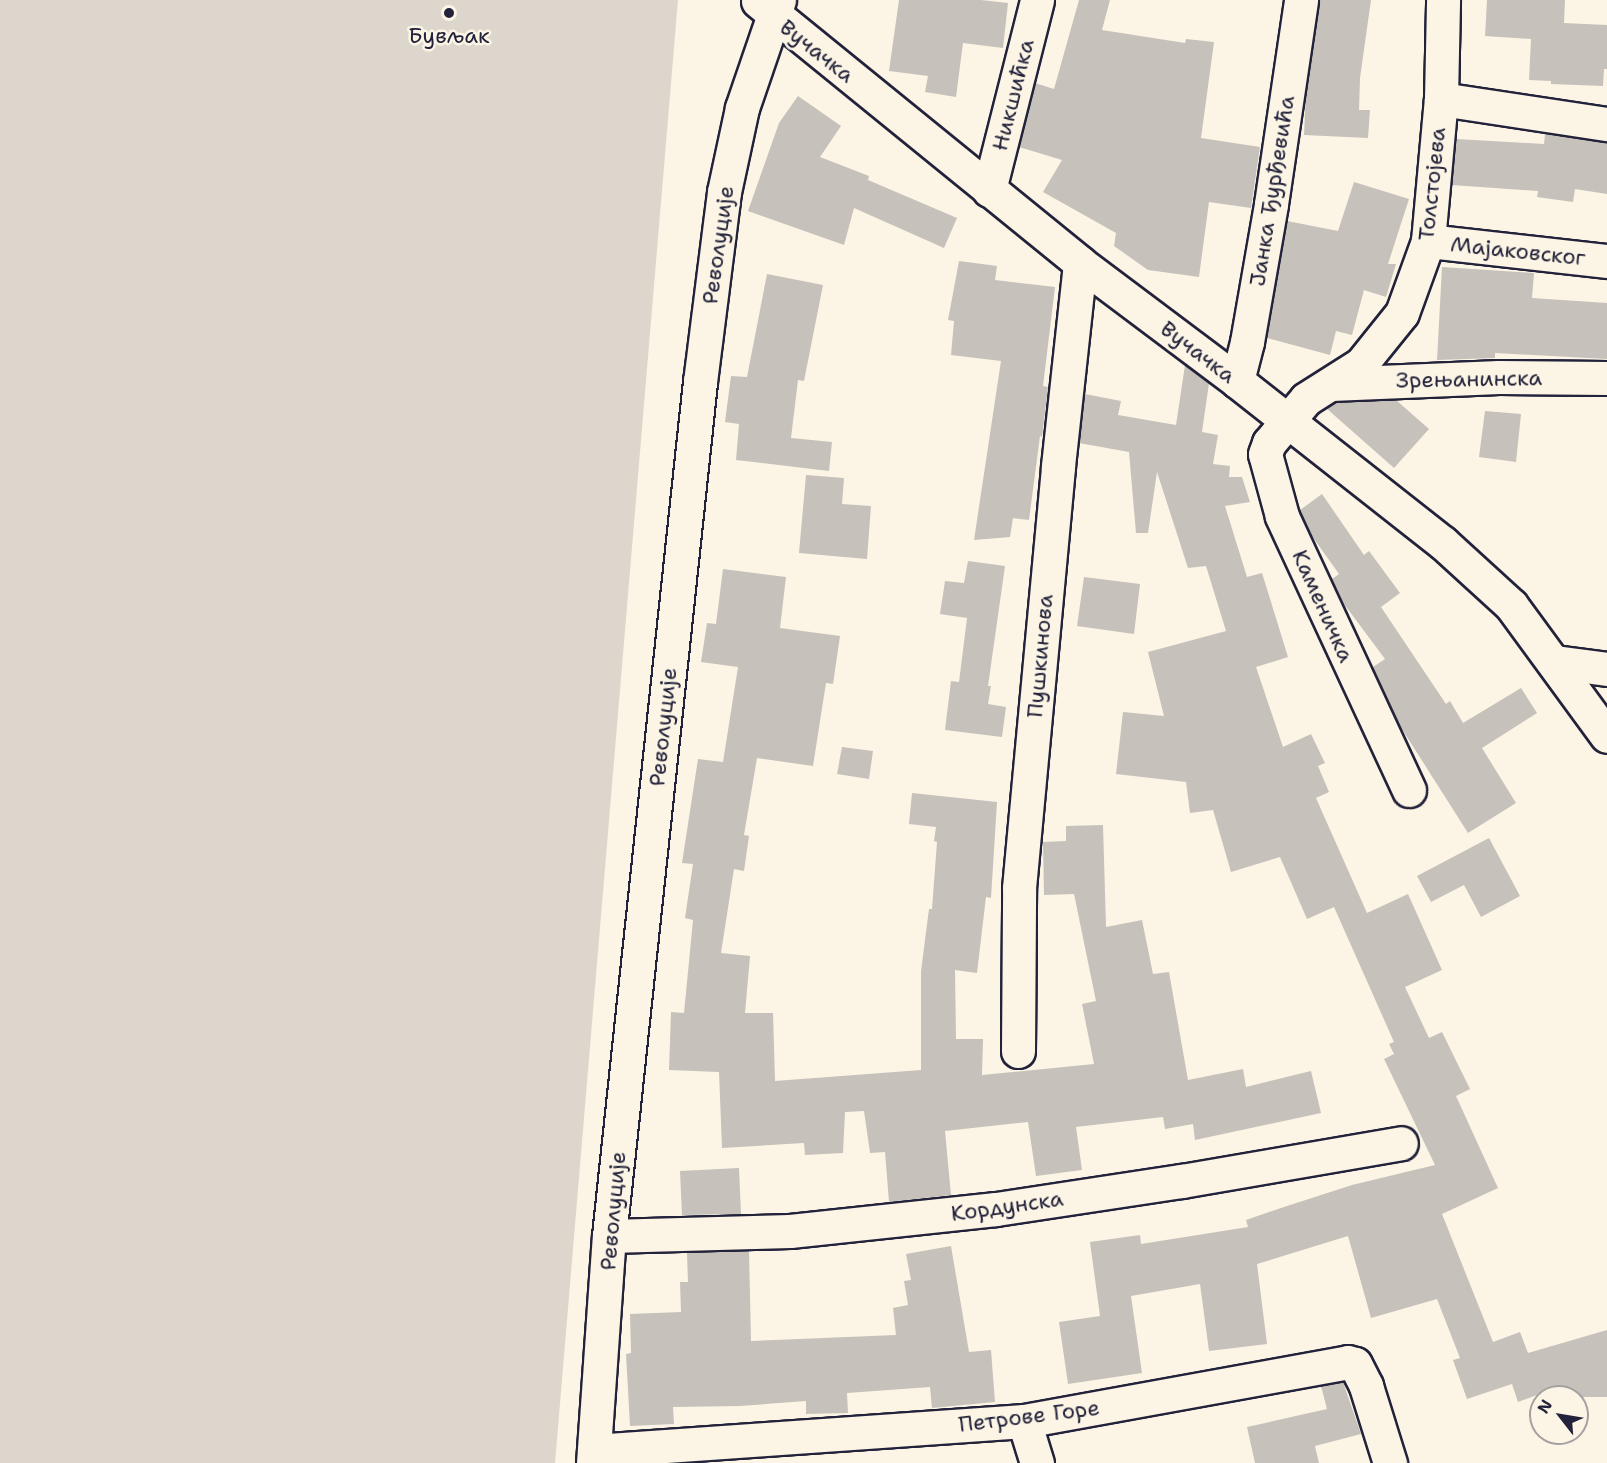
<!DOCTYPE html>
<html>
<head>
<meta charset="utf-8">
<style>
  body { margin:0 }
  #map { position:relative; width:1607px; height:1463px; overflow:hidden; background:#fcf5e5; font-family:"Shantell Sans",sans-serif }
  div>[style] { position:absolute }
  .green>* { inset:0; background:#dcd6cc }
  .building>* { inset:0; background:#c6c1bb }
  .roads { filter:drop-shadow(2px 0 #22223b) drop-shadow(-2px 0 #22223b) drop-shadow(0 2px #22223b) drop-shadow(0 -2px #22223b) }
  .minor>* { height:33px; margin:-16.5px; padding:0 16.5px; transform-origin:16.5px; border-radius:16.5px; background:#fcf5e5 }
  .dots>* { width:16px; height:16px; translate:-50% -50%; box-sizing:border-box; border:3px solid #fcf5e5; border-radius:50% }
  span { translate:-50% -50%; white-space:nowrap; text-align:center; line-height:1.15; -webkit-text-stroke:5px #fcf5e5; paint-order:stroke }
  .poi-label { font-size:22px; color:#22223b }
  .street-label { font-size:22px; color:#22223b }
  .north { position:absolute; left:1529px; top:1385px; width:60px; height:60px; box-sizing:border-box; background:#fcf5e5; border:2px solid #a5a1a1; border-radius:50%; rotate:301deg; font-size:16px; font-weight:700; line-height:24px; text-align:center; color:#22223b }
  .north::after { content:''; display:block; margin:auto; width:21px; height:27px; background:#22223b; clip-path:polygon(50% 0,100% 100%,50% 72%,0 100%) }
</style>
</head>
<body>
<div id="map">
  <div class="green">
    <i style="clip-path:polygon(0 0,678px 0,555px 1463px,0 1463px)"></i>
  </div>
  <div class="building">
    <i style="clip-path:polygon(899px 0,981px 0,1008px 3px,1003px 48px,963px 43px,956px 97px,925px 92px,928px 76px,889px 71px)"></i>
    <i style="clip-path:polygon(1079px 0,1110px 0,1102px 30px,1185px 43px,1186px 39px,1214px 42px,1201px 138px,1260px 147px,1251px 208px,1209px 202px,1199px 277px,1148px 270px,1114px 246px,1116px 233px,1043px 192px,1062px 160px,1019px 147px,1035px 83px,1054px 89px)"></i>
    <i style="clip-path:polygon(1319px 0,1371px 0,1360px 78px,1359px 110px,1370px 110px,1368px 138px,1304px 135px,1306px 92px)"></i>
    <i style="clip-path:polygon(1487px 0,1565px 0,1564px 23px,1607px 25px,1607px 69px,1604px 69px,1603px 86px,1551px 84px,1551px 81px,1529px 80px,1531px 39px,1485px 36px)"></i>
    <i style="clip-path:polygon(798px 96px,841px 126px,820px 157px,869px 176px,868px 180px,957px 218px,944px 248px,854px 208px,844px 245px,748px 211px,779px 123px)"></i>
    <i style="clip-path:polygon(1545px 134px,1607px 142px,1607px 194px,1575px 189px,1573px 202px,1537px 197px,1538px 191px,1452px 185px,1456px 139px,1544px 144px)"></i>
    <i style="clip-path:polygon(1354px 182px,1409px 199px,1388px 264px,1396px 264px,1386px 297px,1364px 290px,1352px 335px,1336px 331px,1330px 355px,1267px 338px,1287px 221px,1338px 231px)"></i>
    <i style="clip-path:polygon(959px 261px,997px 266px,995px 280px,1055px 287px,1043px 386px,1048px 387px,1042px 437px,1040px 436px,1029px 520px,1013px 518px,1010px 537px,974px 540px,1001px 361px,951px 355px,954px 321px,948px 320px)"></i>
    <i style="clip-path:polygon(1442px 267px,1534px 273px,1532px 298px,1607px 303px,1607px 359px,1495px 353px,1495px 358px,1437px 360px)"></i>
    <i style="clip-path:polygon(767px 274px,823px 285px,804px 381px,798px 380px,791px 438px,832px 442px,829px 471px,736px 460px,739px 424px,725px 422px,731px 376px,747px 377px)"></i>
    <i style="clip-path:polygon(1185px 365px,1209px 383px,1202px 432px,1218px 435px,1213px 464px,1230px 466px,1229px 477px,1242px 477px,1250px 502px,1225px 506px,1247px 577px,1262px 573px,1288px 657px,1256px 667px,1283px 747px,1311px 734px,1325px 763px,1318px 766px,1329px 792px,1316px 798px,1367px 913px,1408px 894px,1442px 970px,1405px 987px,1429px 1038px,1442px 1032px,1470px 1089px,1456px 1096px,1498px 1188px,1442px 1214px,1493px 1342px,1520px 1332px,1528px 1353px,1607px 1330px,1607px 1397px,1562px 1397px,1559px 1387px,1518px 1402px,1512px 1384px,1467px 1399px,1453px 1360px,1460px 1358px,1437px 1299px,1371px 1318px,1348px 1236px,1257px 1264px,1267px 1344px,1209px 1351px,1200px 1284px,1131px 1296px,1142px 1373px,1068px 1384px,1059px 1322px,1100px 1316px,1090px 1242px,1140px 1235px,1141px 1244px,1248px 1227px,1246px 1220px,1284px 1207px,1352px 1185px,1435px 1165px,1384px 1059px,1394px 1054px,1389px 1044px,1394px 1042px,1334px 907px,1307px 919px,1280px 857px,1231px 872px,1213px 810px,1190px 813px,1186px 782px,1116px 774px,1123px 712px,1164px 716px,1148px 652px,1226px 631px,1206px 566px,1188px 568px,1157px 472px,1148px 533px,1136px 533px,1129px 452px,1079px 443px,1085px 394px,1121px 401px,1118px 415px,1176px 425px)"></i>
    <i style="clip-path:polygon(1396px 400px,1429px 429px,1394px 468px,1326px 408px,1335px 403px)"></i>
    <i style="clip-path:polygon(1485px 411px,1521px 414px,1516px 462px,1479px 457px)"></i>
    <i style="clip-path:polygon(806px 475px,844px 478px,842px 504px,871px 506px,867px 559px,799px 553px)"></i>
    <i style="clip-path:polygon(1322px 494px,1364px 555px,1369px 551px,1400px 593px,1381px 607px,1446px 704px,1450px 701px,1463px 723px,1521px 688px,1537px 713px,1482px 748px,1516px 803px,1468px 833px,1400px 726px,1373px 667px,1385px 659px,1344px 604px,1332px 579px,1339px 574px,1312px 536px,1300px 510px)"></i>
    <i style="clip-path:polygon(968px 561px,1005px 566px,988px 686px,991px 686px,988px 704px,1006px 707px,1002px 737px,945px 730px,951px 681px,959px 682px,967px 618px,940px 614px,945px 581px,964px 583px)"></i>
    <i style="clip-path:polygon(723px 569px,786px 577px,780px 628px,840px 636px,833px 684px,826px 683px,813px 766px,757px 758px,744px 835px,749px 836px,744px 871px,734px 869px,721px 953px,750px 956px,745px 1013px,773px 1013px,775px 1081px,921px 1070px,921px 971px,929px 909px,932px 909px,937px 842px,934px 841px,936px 827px,909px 824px,912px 793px,997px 802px,991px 898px,986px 897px,977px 973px,955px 970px,956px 1039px,983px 1039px,982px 1075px,1094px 1064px,1082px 1004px,1096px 1001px,1074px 894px,1044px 895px,1043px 842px,1066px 841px,1066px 826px,1103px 825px,1106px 927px,1142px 920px,1153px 974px,1169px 972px,1188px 1080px,1243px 1069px,1246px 1087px,1311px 1071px,1321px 1113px,1195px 1140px,1193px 1124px,1165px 1129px,1163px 1117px,1076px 1127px,1082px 1170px,1036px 1176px,1028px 1122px,945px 1131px,951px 1195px,889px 1202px,885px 1152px,870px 1153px,864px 1111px,845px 1112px,843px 1153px,805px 1155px,804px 1143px,722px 1148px,719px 1072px,669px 1070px,671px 1012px,684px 1013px,693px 920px,685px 918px,693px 864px,682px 863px,698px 759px,723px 762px,738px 667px,701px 662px,707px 623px,716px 624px)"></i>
    <i style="clip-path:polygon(1084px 577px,1140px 584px,1134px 634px,1077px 626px)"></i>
    <i style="clip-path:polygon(842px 747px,873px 751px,869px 779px,837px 774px)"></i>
    <i style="clip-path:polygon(1489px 838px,1520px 896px,1481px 917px,1464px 885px,1431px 902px,1417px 876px)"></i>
    <i style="clip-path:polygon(739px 1168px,741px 1214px,682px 1215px,680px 1171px)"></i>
    <i style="clip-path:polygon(951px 1246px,969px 1352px,991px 1350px,995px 1402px,932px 1408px,930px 1387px,847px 1393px,848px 1413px,806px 1414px,806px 1401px,740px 1406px,673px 1407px,674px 1424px,630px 1426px,626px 1354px,631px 1353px,630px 1314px,681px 1312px,680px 1282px,688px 1282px,687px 1253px,749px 1251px,751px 1341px,896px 1335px,893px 1308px,908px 1305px,904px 1281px,911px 1280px,906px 1254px)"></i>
    <i style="clip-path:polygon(1343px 1382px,1361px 1434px,1315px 1446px,1319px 1463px,1255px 1463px,1247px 1427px,1327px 1409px,1321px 1386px)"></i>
  </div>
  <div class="roads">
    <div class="minor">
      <i style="left:758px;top:1px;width:415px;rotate:39.1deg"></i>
      <i style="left:1080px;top:263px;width:196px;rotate:36.9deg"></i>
      <i style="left:1237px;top:381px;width:262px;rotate:38.2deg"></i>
      <i style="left:1443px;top:543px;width:92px;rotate:42.4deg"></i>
      <i style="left:1511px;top:605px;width:162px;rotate:53.8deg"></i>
      <i style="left:1441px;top:99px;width:168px;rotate:8.6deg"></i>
      <i style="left:989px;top:190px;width:196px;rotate:-75.8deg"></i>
      <i style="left:1428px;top:241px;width:180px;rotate:6.4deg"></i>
      <i style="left:1237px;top:381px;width:40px;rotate:-75.6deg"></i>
      <i style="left:1247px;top:342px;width:140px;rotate:-80.1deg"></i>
      <i style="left:1271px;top:204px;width:206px;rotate:-81.6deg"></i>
      <i style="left:1331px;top:384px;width:168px;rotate:-2.4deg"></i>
      <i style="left:1499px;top:377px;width:108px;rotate:0.5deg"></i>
      <i style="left:1555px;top:662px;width:52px;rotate:7.7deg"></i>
      <i style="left:1409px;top:790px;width:302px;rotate:-114.9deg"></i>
      <i style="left:1282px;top:516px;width:64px;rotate:-105.3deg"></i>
      <i style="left:1265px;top:454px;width:12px;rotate:-70deg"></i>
      <i style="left:1269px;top:443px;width:57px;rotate:-49.9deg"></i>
      <i style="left:1306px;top:399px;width:65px;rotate:-32.5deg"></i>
      <i style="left:1361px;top:364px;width:65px;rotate:-51.2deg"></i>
      <i style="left:1402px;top:313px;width:77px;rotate:-70.1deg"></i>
      <i style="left:1428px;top:241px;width:143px;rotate:-84.8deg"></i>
      <i style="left:1441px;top:99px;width:99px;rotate:-88.8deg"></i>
      <i style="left:1018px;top:1051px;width:163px;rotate:-89.6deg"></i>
      <i style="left:1019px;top:888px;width:424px;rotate:-84.7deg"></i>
      <i style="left:1058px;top:466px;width:204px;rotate:-83.8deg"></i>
      <i style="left:609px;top:1236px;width:181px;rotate:-1.6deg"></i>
      <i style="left:790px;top:1231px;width:207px;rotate:-6.1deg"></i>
      <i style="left:996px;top:1209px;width:188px;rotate:-8.6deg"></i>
      <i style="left:1182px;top:1181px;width:222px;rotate:-9.8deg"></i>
      <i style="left:1024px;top:1421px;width:44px;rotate:72.8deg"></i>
      <i style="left:594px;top:1451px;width:431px;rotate:-4deg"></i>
      <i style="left:1024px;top:1421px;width:329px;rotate:-10.3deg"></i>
      <i style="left:1348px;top:1362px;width:7px;rotate:16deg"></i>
      <i style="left:1355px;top:1364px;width:25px;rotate:63deg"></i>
      <i style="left:1366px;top:1386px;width:81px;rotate:72.7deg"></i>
      <i style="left:593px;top:1463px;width:228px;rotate:-86deg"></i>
      <i style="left:609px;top:1236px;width:859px;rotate:-83.92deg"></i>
      <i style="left:700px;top:382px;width:192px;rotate:-82.8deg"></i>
      <i style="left:724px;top:192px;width:86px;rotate:-77.9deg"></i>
      <i style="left:742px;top:108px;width:114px;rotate:-71.1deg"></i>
    </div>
  </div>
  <div class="dots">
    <i style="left:449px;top:13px;background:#22223b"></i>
  </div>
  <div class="poi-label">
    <span style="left:449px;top:36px">Бувљак</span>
  </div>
  <div class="street-label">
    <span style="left:817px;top:51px;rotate:38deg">Вучачка</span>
    <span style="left:1013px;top:95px;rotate:-76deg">Никшићка</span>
    <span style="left:1432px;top:184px;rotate:-84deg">Толстојева</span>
    <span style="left:1272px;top:191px;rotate:-81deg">Јанка Ђурђевића</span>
    <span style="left:718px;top:245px;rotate:-82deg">Револуције</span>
    <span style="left:1518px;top:251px;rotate:6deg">Мајаковског</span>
    <span style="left:1198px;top:352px;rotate:37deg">Вучачка</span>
    <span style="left:1469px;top:379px;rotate:-1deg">Зрењанинска</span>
    <span style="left:1323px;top:606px;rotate:66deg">Каменичка</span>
    <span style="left:1040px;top:656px;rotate:-85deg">Пушкинова</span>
    <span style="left:663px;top:727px;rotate:-84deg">Револуције</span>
    <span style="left:1007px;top:1206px;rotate:-8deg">Кордунска</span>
    <span style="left:613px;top:1211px;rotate:-85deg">Револуције</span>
    <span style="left:1029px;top:1416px;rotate:-7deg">Петрове Горе</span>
  </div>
  <div class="north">N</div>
</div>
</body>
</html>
